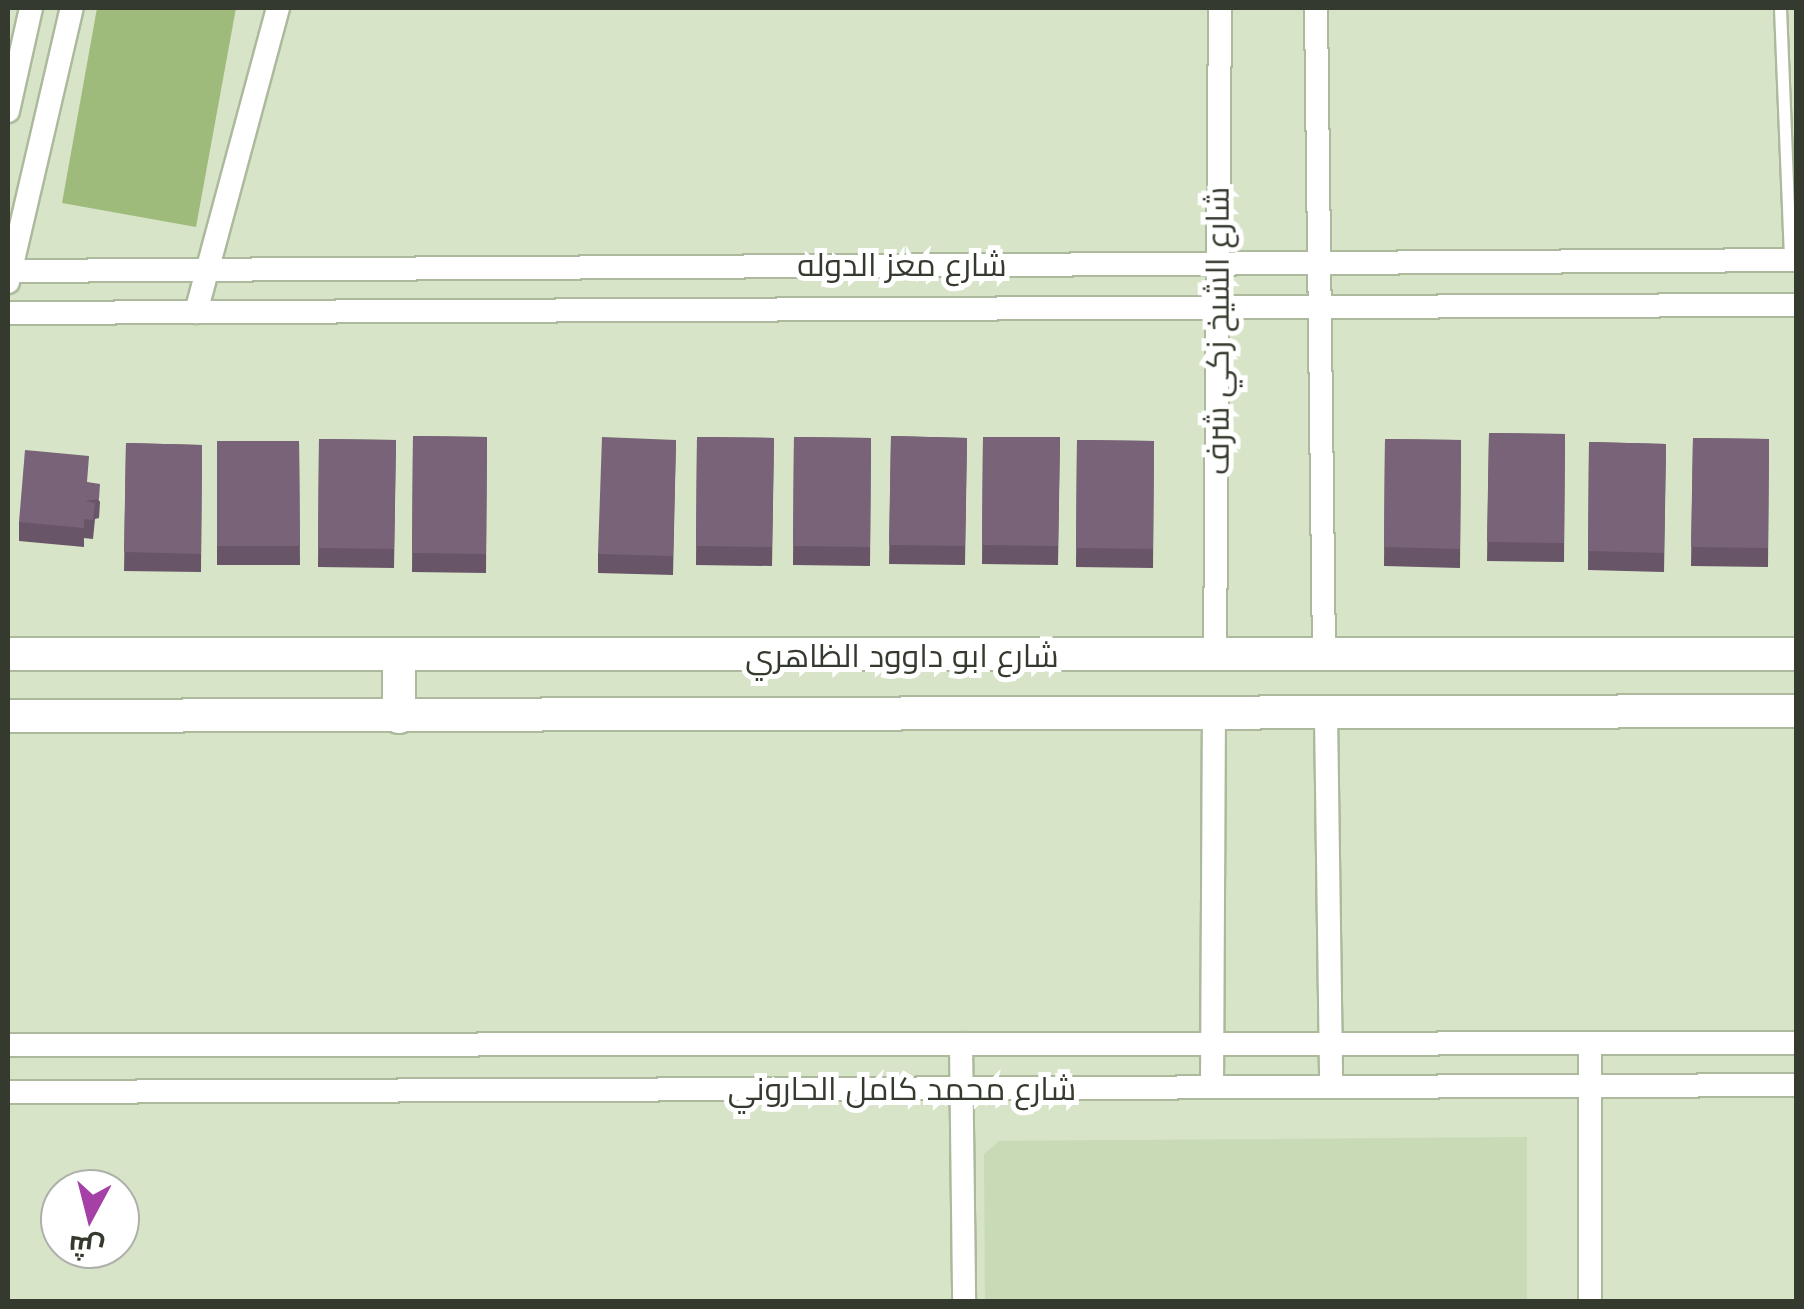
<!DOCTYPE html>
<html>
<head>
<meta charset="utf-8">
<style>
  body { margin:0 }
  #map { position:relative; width:1804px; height:1309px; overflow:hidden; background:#d7e4c7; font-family:Arial,Cairo,sans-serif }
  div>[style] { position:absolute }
  .built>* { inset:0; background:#c9dab6 }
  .green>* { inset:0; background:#9fbb7c }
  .roads { filter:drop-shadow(2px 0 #acb99d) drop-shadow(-2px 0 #acb99d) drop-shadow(0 2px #acb99d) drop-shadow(0 -2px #acb99d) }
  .lane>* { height:11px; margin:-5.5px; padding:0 5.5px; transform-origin:5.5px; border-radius:5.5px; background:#fff }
  .street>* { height:22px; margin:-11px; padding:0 11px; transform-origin:11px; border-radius:11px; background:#fff }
  .secondary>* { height:32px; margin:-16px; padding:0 16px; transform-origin:16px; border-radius:16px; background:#fff }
  .wall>* { inset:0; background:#685567 }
  .building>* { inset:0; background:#796378 }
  span { translate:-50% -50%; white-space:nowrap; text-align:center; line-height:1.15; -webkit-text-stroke:10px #fff; paint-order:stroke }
  .street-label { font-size:32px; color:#353a2e }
  .frame { position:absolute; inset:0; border:10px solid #353a2e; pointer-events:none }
  .north { position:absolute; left:40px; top:1169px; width:100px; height:100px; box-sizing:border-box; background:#fff; border:2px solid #aeb0ab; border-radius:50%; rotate:187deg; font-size:28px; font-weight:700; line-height:40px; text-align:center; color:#353a2e }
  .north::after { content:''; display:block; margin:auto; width:35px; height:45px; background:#a541a6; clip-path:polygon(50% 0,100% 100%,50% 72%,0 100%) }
</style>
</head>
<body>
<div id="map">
  <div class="built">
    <i style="clip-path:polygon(1527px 1137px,1527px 1301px,985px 1301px,984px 1154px,999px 1141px)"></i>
  </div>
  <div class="green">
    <i style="clip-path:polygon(97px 8px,236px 8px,196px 227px,62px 203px)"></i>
  </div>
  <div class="roads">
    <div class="lane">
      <i style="left:1780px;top:8px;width:252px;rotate:87.7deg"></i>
    </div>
    <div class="street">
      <i style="left:1316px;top:8px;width:647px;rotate:89.29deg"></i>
      <i style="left:8px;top:111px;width:106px;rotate:-77.4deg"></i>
      <i style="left:8px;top:271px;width:1788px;rotate:-0.35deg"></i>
      <i style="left:8px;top:282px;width:281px;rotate:-76.9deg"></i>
      <i style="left:196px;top:312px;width:315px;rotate:-74.9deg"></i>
      <i style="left:8px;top:313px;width:1788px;rotate:-0.26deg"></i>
      <i style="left:1215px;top:655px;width:647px;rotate:-89.56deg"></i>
      <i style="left:1326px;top:714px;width:373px;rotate:89.2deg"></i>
      <i style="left:961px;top:1044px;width:258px;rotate:89.3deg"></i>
      <i style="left:8px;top:1045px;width:1788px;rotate:-0.06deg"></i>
      <i style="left:1212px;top:1087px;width:373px;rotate:-89.7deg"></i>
      <i style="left:8px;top:1092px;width:1788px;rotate:-0.22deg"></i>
      <i style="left:1590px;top:1302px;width:259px;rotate:-90deg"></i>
    </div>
    <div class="secondary">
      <i style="left:8px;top:654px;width:1788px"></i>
      <i style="left:8px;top:716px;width:1788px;rotate:-0.16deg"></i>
      <i style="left:399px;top:717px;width:60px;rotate:-90deg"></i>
    </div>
  </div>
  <div class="wall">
    <i style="clip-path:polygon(1489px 433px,1565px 434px,1564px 562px,1487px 561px)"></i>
    <i style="clip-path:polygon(413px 436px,487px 437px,486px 573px,412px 572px)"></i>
    <i style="clip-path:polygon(891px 436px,967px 438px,965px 565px,889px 564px)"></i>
    <i style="clip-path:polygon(697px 437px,774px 438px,772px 566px,696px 565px)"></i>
    <i style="clip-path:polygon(794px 437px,871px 438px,870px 566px,793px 565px)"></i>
    <i style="clip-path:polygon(983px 437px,1060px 437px,1058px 565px,982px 564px)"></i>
    <i style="clip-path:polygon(1693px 438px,1769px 439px,1768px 567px,1691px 566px)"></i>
    <i style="clip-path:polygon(319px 439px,396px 440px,394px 568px,318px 567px)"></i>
    <i style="clip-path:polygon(1385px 439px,1461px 440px,1460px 568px,1384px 566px)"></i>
    <i style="clip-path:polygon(676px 440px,673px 575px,598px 573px,598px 554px)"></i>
    <i style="clip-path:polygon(1077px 440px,1154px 441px,1153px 568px,1076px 567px)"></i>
    <i style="clip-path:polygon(217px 441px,299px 441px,300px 565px,217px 565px)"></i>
    <i style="clip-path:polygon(1589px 442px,1666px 444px,1664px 572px,1588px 570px)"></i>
    <i style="clip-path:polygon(126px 443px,202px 445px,201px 572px,124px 571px)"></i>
    <i style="clip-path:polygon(88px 482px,100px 502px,99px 518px,95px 519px,93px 539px,84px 538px,84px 547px,19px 541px,19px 522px)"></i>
  </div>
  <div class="building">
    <i style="clip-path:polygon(1489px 433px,1565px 434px,1564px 543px,1487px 542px)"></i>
    <i style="clip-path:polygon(413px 436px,487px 437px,486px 554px,412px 553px)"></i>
    <i style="clip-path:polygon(891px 436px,967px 438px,965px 546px,889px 545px)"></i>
    <i style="clip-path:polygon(602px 437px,676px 440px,673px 556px,598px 554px)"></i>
    <i style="clip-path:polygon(697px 437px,774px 438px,772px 547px,696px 546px)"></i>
    <i style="clip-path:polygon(794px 437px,871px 438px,870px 547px,793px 546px)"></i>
    <i style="clip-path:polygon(983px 437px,1060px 437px,1058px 546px,982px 545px)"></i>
    <i style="clip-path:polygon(1693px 438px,1769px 439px,1768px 548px,1691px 547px)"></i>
    <i style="clip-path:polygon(319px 439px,396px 440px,394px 549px,318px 548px)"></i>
    <i style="clip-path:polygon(1385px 439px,1461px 440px,1460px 549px,1384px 547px)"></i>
    <i style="clip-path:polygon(1077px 440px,1154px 441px,1153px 549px,1076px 548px)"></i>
    <i style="clip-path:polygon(217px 441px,299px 441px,300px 546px,217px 546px)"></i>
    <i style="clip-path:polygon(1589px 442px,1666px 444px,1664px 553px,1588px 551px)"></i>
    <i style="clip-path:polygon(126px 443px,202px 445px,201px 554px,124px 552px)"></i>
    <i style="clip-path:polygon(25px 450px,89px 456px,87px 482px,100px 484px,99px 499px,85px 501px,95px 503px,93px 520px,84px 519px,84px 528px,19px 522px)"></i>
  </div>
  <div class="street-label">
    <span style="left:902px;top:265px">شارع معز الدوله</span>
    <span style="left:1218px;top:331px;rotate:-90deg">شارع الشيخ زكي شرف</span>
    <span style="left:902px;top:656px">شارع ابو داوود الظاهري</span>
    <span style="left:902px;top:1089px">شارع محمد كامل الحاروني</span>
  </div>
  <div class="frame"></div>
  <div class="north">ش</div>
</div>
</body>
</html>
